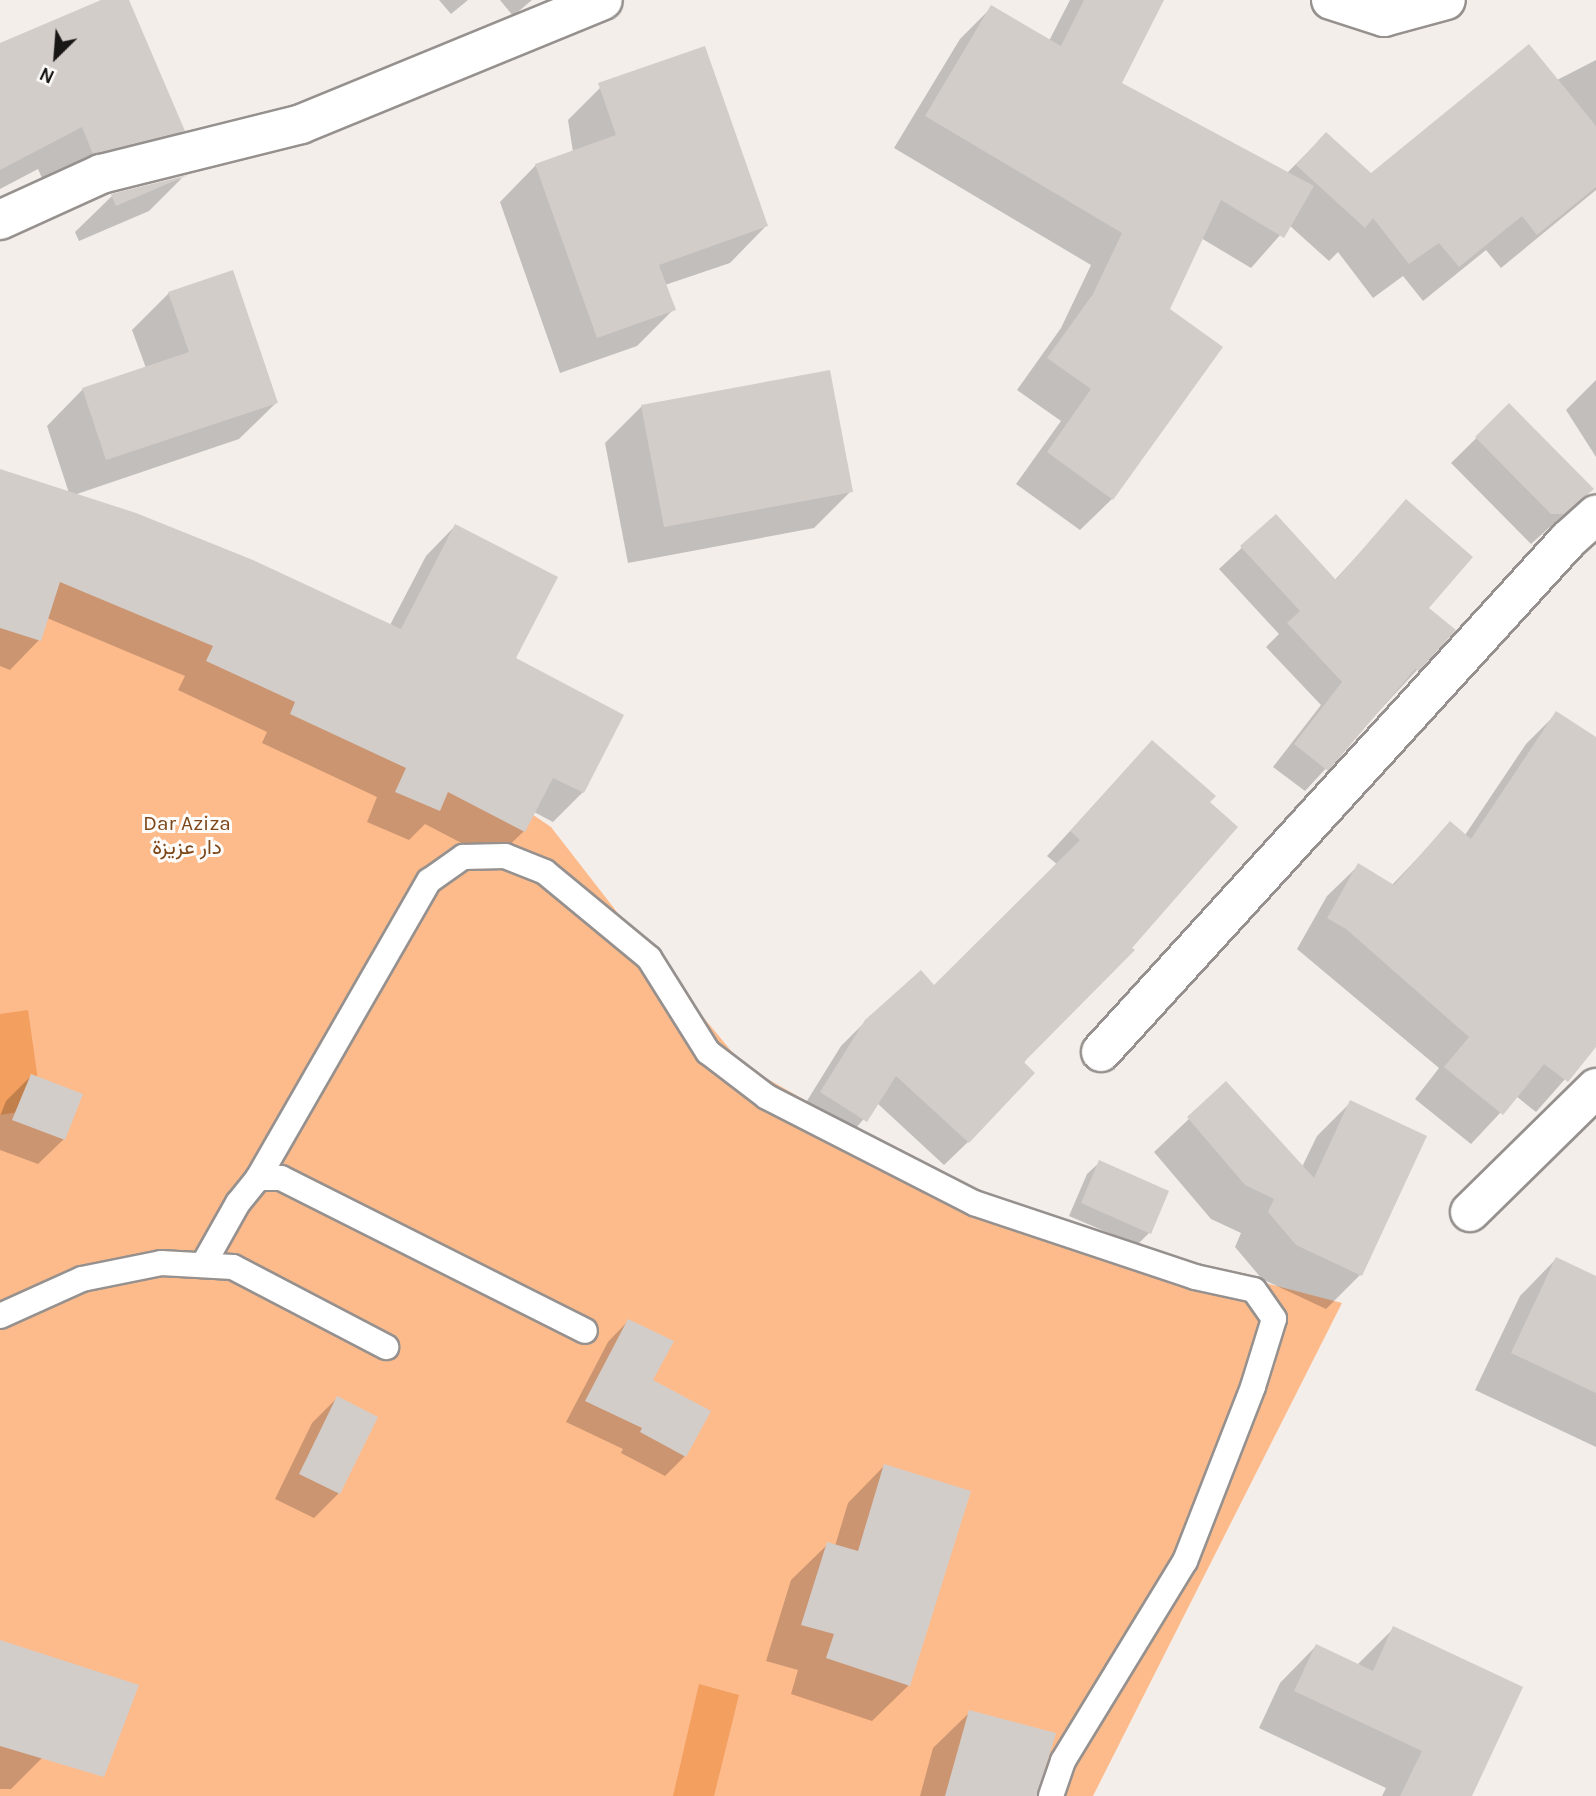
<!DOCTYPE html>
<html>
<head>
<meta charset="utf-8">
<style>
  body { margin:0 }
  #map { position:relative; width:1596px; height:1796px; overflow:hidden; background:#f3eeea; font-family:Karla,Vazirmatn,sans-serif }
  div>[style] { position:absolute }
  .green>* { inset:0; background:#fdbb8c }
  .water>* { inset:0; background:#f29f5f }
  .shadow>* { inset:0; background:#0003 }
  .building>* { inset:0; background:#d3cdca }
  .roads { filter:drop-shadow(2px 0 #96918e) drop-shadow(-2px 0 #96918e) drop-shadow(0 2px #96918e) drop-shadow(0 -2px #96918e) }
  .lane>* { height:24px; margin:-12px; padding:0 12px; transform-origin:12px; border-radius:12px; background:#fff }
  .street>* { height:38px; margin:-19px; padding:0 19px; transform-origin:19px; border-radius:19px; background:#fff }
  .secondary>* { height:38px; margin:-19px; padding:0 19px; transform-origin:19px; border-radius:19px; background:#fff }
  span { translate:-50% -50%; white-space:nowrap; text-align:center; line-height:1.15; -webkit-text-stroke:6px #fefcfa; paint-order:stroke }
  .park-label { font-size:21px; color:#7c4618 }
  .north { position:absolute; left:21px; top:21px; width:70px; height:70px; -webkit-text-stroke:5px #fefcfa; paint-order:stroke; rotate:205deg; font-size:19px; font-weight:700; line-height:28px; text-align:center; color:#191716 }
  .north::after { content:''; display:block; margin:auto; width:24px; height:32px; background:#191716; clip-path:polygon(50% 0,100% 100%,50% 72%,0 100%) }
</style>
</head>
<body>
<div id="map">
  <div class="green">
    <i style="clip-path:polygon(51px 560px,447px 756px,551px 827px,648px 952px,668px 975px,680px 982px,678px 987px,743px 1065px,943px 1179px,1184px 1262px,1342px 1303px,1093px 1796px,0 1796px,0 573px)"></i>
  </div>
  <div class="water">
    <i style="clip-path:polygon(28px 1010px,42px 1108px,0 1115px,0 1014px)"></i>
    <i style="clip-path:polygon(699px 1684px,739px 1695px,714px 1796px,673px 1796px)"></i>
  </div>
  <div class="shadow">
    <i style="clip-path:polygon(105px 0,127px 0,183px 130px,139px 174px,50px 196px,38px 169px,0 189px,0 45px)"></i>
    <i style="clip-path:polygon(439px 0,468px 0,451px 14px)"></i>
    <i style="clip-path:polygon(500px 0,532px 0,513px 16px)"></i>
    <i style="clip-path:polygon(1070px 0,1163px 0,1120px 83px,1287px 173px,1326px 134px,1371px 176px,1596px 60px,1596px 190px,1501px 268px,1486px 250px,1423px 301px,1403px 276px,1373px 298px,1338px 252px,1329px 261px,1289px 225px,1251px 268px,1201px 238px,1167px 310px,1112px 499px,1080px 530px,1016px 484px,1061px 421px,1017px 390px,1061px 328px,1091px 265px,894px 148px,960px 39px,992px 7px,1049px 41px)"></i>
    <i style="clip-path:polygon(605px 83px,766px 226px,730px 263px,665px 285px,674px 309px,637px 346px,560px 373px,500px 202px,536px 165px,573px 152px,568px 120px)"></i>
    <i style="clip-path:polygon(182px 178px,149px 211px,79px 241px,75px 232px,112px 196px)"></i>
    <i style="clip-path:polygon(169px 293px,276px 403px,239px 439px,74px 495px,390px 625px,426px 556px,455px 526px,514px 659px,622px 715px,583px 792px,553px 822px,534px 812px,524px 831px,494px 860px,425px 824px,409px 840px,367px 822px,377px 797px,262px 743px,267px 732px,178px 690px,185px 676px,47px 618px,39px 640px,10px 670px,0 666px,0 471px,69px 493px,47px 426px,83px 389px,146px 368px,132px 330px)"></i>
    <i style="clip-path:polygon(1596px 380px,1596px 457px,1566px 410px)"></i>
    <i style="clip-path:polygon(642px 406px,851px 491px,814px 528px,628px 563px,605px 443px)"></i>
    <i style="clip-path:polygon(1509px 406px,1592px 489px,1531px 544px,1451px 463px)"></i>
    <i style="clip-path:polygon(1406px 502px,1427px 608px,1454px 630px,1305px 791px,1273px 767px,1321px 705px,1266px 647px,1279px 634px,1219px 569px,1276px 516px,1334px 581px)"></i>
    <i style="clip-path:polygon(1557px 713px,1596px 740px,1596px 1044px,1536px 1112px,1516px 1096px,1471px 1144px,1415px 1099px,1439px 1068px,1297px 949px,1327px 896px,1358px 866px,1392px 885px,1451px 823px,1465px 835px,1526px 744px)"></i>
    <i style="clip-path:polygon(1152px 742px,1208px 802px,968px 1142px,944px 1165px,877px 1103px,842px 1145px,797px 1117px,841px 1046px,866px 1021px,934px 987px,1058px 865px,1047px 856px)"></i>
    <i style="clip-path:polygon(31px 1076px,64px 1139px,38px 1164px,0 1150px,0 1116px,6px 1101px)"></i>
    <i style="clip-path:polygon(1226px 1084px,1302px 1167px,1317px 1136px,1351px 1102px,1360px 1275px,1326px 1309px,1262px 1279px,1235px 1247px,1241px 1233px,1211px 1219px,1154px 1152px)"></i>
    <i style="clip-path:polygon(1100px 1162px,1149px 1233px,1137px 1245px,1069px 1216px,1087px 1174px)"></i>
    <i style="clip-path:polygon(1556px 1259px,1596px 1278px,1596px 1447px,1475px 1390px,1520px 1296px)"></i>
    <i style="clip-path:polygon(628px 1321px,685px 1456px,665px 1476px,621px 1453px,623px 1449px,566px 1422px,608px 1342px)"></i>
    <i style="clip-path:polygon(337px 1398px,339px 1493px,314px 1518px,275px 1499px,312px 1423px)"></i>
    <i style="clip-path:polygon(884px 1466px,909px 1685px,872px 1721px,791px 1694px,798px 1670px,766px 1661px,791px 1580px,828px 1544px,835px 1546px,848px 1503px)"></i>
    <i style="clip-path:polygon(1394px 1628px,1470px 1796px,1382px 1796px,1386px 1788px,1259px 1728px,1280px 1683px,1316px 1646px,1357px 1665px)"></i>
    <i style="clip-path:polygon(0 1641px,48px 1752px,11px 1789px,0 1789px)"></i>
    <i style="clip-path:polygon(970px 1712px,1036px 1796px,920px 1796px,933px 1748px)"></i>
  </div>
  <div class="building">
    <i style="clip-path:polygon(101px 0,129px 0,185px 131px,93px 154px,82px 127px,0 170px,0 43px)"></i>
    <i style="clip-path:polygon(1084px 0,1164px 0,1122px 83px,1314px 186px,1284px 238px,1221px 200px,1170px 309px,1223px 347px,1113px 500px,1047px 452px,1091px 389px,1047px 358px,1093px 294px,1122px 233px,925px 116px,991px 5px,1061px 46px)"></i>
    <i style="clip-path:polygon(1529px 44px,1596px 126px,1596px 187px,1537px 235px,1522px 216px,1459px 267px,1439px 243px,1409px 264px,1373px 218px,1365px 228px,1296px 165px,1326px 132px,1371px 173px)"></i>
    <i style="clip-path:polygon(705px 46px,768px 226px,659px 265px,676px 310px,597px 338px,535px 164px,616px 135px,598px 83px)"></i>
    <i style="clip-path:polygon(188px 175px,116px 206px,111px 194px)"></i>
    <i style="clip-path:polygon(233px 270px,278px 403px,106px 460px,82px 388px,189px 352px,168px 292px)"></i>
    <i style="clip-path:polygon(830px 370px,853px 492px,664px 527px,641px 405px)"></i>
    <i style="clip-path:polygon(1509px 403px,1594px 489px,1564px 514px,1551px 514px,1475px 437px)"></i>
    <i style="clip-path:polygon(0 469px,136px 513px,253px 560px,401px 629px,455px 524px,558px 577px,516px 658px,624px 715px,584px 793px,553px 778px,525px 832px,448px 792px,440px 811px,395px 792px,406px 768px,290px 714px,295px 702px,206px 661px,213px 646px,60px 582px,41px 641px,0 628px)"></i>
    <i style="clip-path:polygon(1406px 499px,1473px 557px,1429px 608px,1456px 630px,1419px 671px,1415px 669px,1328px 771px,1294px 744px,1342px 682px,1287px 623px,1300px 611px,1240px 546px,1276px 514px,1336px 580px)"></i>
    <i style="clip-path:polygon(1556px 711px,1596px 737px,1596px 1047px,1568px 1082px,1544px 1064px,1503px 1115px,1444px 1067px,1469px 1037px,1346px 929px,1327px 918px,1358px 863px,1394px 885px,1450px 821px,1471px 839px)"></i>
    <i style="clip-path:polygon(1152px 740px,1216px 796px,1210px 802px,1238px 827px,1132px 948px,1135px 950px,1024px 1062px,1035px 1073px,969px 1143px,896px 1076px,867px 1122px,820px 1092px,865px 1020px,921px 970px,934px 985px,1080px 840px,1070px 831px)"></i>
    <i style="clip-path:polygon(31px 1074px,83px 1094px,65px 1140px,12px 1120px)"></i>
    <i style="clip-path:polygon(1226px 1081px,1314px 1178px,1350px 1100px,1427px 1136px,1362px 1276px,1296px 1245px,1268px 1212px,1274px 1199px,1245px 1185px,1187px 1117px)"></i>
    <i style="clip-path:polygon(1099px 1160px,1169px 1191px,1151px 1234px,1081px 1203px)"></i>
    <i style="clip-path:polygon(1556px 1257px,1596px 1276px,1596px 1393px,1511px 1353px)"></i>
    <i style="clip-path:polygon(628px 1319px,674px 1341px,653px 1380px,711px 1411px,686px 1457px,640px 1432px,642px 1428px,585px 1401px)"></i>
    <i style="clip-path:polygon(337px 1396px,378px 1417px,340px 1494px,299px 1474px)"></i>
    <i style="clip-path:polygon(884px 1464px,971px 1491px,910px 1686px,826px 1658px,834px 1634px,801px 1625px,827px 1542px,858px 1551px)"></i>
    <i style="clip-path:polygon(1393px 1626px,1523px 1687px,1472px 1796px,1400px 1796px,1422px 1751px,1294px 1691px,1316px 1644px,1373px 1671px)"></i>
    <i style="clip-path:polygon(0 1640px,139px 1685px,104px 1777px,0 1746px)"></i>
    <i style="clip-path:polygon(969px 1710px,1056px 1733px,1037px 1796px,945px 1796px)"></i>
  </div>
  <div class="roads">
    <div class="lane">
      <i style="left:258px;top:1178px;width:343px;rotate:-60.1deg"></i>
      <i style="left:429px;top:881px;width:42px;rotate:-35.2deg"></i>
      <i style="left:463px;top:857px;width:42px;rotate:-1.4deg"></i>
      <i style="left:505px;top:856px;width:43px;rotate:21.8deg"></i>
      <i style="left:545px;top:872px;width:135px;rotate:39.6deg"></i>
      <i style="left:649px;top:958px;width:111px;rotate:57.9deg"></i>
      <i style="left:708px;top:1052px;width:74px;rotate:37.3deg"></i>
      <i style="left:767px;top:1097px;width:233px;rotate:27.1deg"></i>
      <i style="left:974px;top:1203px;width:233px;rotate:18.5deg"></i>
      <i style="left:1195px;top:1277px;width:60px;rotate:12.4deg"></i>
      <i style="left:1254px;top:1290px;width:35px;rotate:55deg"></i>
      <i style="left:1274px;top:1319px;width:71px;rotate:107.2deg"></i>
      <i style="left:1253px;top:1387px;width:187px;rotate:111.3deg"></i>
      <i style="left:1185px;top:1561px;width:234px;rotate:121.4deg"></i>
      <i style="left:1063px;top:1761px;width:37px;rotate:109deg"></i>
      <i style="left:203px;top:1265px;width:71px;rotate:-60.6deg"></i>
      <i style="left:238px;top:1203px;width:32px;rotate:-51deg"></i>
      <i style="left:258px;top:1178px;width:23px"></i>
      <i style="left:281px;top:1178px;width:340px;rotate:26.7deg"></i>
      <i style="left:0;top:1316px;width:90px;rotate:-24.3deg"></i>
      <i style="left:82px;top:1279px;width:81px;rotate:-11.4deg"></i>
      <i style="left:161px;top:1263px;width:72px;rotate:3.2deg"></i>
      <i style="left:233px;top:1267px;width:173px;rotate:27.6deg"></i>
    </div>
    <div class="street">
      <i style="left:1331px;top:0;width:56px;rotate:17.8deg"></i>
      <i style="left:1384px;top:17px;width:64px;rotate:-15.3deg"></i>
      <i style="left:1101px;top:1052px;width:693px;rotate:-47.63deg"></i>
      <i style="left:1568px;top:540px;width:38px;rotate:-42deg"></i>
      <i style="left:1470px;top:1212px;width:177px;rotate:-44.5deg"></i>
    </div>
    <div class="secondary">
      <i style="left:0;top:220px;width:111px;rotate:-24.5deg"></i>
      <i style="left:101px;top:174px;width:206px;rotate:-14deg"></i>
      <i style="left:301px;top:124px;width:326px;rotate:-22.3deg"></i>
    </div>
  </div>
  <div class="park-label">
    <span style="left:187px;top:835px">Dar Aziza<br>دار عزيزة</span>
  </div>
  <div class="north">N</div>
</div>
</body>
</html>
